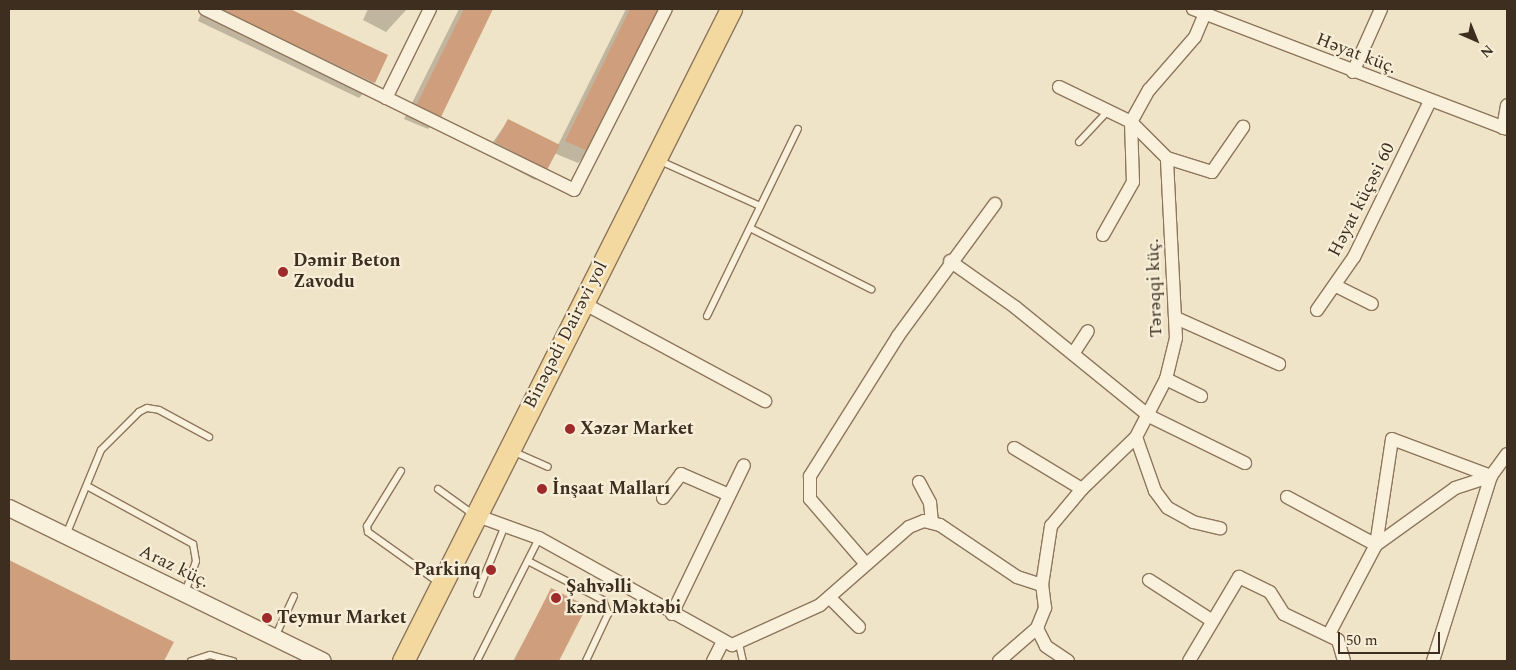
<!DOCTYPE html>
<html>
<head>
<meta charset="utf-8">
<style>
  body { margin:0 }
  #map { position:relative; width:1516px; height:670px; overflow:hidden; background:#f0e4c8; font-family:Spectral,serif }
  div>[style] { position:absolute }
  .shadow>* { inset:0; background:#0003 }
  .building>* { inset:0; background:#cf9f7d }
  .roads { filter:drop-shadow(1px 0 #8d765c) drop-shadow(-1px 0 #8d765c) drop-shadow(0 1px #8d765c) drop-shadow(0 -1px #8d765c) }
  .service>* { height:6px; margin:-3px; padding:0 3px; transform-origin:3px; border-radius:3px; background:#faf1dc }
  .minor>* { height:12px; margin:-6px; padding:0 6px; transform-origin:6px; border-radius:6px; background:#faf1dc }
  .tertiary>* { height:16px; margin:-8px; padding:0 8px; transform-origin:8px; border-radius:8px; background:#faf1dc }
  .primary>* { height:21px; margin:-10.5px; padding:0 10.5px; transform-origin:10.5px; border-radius:10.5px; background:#f3d9a0 }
  .dots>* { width:14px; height:14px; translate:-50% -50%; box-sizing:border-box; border:2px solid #f7eed8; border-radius:50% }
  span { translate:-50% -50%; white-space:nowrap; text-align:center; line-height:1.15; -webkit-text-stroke:4.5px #f7eed8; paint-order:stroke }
  .street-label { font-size:18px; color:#3d2e20 }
  .poi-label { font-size:18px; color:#3d2e20; font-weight:700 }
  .left { translate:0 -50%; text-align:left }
  .right { translate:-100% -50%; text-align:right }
  .frame { position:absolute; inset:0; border:10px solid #3d2e20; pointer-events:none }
  .north { position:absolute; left:1451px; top:15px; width:50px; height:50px; -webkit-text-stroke:4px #f7eed8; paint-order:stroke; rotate:136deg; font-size:14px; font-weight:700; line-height:20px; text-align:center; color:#3d2e20 }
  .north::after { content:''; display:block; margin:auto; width:18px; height:22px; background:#3d2e20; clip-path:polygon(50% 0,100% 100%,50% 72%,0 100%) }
  .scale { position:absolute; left:1338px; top:632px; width:102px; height:22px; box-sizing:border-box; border:2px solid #3d2e20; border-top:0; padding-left:6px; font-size:15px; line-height:18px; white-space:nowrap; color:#3d2e20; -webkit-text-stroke:4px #f7eed8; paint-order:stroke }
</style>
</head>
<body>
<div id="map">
  <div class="shadow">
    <i style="clip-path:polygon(203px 9px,287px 9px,386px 55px,374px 82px,359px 98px,198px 21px)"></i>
    <i style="clip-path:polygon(368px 9px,407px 9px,386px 32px,363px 20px)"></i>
    <i style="clip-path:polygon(459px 9px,492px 9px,439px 118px,428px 129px,404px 119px)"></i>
    <i style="clip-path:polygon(626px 9px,658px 9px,589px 151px,578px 163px,554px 153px,535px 180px,485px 153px,508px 121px,558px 145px)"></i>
    <i style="clip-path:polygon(9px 562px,172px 642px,163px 661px,9px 661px)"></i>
    <i style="clip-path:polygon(551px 590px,585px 607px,558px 661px,513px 661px)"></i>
  </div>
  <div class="building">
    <i style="clip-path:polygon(219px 9px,290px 9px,388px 55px,375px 83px)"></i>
    <i style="clip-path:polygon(464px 9px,493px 9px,440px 119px,415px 108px)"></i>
    <i style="clip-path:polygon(630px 9px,660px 9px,590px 152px,565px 141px)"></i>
    <i style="clip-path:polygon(508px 119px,560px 145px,547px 170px,495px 142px)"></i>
    <i style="clip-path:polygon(9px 560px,174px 642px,164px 661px,9px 661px)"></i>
    <i style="clip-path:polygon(551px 588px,587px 606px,559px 661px,514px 661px)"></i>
  </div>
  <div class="roads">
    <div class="service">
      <i style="left:1079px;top:142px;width:40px;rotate:-47deg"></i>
      <i style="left:658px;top:160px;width:112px;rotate:24.3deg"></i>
      <i style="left:750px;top:228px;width:136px;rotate:26.8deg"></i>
      <i style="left:707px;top:316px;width:208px;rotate:-64.1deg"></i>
      <i style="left:512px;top:451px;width:39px;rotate:24deg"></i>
      <i style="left:401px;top:471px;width:65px;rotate:121.7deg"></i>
      <i style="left:367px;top:526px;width:6px;rotate:81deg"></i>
      <i style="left:368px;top:532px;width:86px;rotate:35.5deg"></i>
      <i style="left:87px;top:486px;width:121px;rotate:28.7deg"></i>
      <i style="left:193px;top:544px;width:17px;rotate:80deg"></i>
      <i style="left:196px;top:561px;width:34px;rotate:109deg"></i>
      <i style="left:438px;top:489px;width:44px;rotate:35.8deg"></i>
      <i style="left:66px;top:535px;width:92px;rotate:-67.6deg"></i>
      <i style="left:101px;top:450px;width:54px;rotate:-45deg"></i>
      <i style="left:139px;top:412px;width:9px;rotate:-27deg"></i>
      <i style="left:147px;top:408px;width:12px;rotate:9deg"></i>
      <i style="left:159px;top:410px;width:57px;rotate:28.4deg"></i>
      <i style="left:528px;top:561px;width:85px;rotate:27.5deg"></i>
      <i style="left:603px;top:600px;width:15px;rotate:70deg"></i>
      <i style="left:608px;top:614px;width:52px;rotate:115.1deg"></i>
      <i style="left:477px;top:594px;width:71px;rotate:-67.8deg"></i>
      <i style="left:275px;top:637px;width:45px;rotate:-65.1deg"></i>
      <i style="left:739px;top:644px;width:17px;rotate:77deg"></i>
      <i style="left:191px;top:661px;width:20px;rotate:-18deg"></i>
      <i style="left:210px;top:655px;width:24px;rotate:15deg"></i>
      <i style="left:477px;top:661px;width:138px;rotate:-63.2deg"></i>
    </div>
    <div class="minor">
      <i style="left:205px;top:9px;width:411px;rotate:26.1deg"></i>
      <i style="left:574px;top:190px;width:203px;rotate:-63.1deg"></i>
      <i style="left:1193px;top:9px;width:336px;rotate:20.9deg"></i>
      <i style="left:1353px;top:72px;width:69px;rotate:-66deg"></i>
      <i style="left:1059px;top:87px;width:80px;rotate:25.9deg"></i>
      <i style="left:1131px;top:122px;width:60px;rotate:88.1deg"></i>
      <i style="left:1133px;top:182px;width:61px;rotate:119.5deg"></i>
      <i style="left:386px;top:98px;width:99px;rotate:-63.7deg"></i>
      <i style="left:1503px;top:128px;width:23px;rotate:-80deg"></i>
      <i style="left:1167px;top:158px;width:47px;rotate:17.3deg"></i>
      <i style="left:1212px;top:172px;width:55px;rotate:-55.4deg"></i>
      <i style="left:950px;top:261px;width:80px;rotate:35.3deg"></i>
      <i style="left:1015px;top:307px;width:173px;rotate:39.1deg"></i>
      <i style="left:1149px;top:416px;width:107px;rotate:26.1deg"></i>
      <i style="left:1336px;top:286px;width:40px;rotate:26.6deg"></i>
      <i style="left:583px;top:303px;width:207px;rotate:28.3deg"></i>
      <i style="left:1317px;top:310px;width:65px;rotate:-55.1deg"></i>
      <i style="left:1354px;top:257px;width:174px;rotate:-64deg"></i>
      <i style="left:1176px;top:318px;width:113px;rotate:24.1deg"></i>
      <i style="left:1073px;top:354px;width:27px;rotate:-57deg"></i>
      <i style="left:1166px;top:379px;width:39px;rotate:26deg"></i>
      <i style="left:1136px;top:437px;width:57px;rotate:70.6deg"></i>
      <i style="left:1155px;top:491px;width:21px;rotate:53deg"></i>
      <i style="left:1168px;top:508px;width:29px;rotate:29deg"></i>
      <i style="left:1193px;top:522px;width:28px;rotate:13deg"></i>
      <i style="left:1014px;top:448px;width:79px;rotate:31.1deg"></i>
      <i style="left:919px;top:482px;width:24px;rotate:62deg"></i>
      <i style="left:930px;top:503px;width:18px;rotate:84deg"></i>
      <i style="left:1287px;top:497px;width:101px;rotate:28.3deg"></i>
      <i style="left:1376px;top:545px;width:97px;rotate:-35.8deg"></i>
      <i style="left:1455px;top:488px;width:38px;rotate:-18deg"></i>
      <i style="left:663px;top:498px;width:30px;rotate:-53deg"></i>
      <i style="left:681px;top:474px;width:52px;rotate:23.6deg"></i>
      <i style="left:475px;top:515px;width:68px;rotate:19.8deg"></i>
      <i style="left:539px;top:538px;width:221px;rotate:29deg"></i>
      <i style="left:732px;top:645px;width:97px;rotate:-24.4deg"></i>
      <i style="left:820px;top:605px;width:118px;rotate:-41.2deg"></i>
      <i style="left:909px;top:527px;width:16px;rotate:-22deg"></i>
      <i style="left:924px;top:521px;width:16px;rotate:14deg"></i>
      <i style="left:940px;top:525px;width:93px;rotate:34deg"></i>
      <i style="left:1017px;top:577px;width:26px;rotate:18deg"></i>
      <i style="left:866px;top:564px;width:86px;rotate:-130.7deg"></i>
      <i style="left:810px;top:499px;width:23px;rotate:-90deg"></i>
      <i style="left:810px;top:476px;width:165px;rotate:-57.8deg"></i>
      <i style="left:898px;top:336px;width:164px;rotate:-53.7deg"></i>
      <i style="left:1149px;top:580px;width:74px;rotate:32.8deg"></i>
      <i style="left:830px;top:598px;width:41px;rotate:45deg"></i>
      <i style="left:672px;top:614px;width:165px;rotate:-64.2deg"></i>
      <i style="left:1329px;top:634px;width:101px;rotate:-62.2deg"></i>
      <i style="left:1376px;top:545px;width:107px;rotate:-81.4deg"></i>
      <i style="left:1392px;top:439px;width:106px;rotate:20.5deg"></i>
      <i style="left:713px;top:661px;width:20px;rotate:-63deg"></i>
      <i style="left:999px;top:661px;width:50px;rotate:-41deg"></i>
      <i style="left:1068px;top:661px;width:27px;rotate:-146deg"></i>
      <i style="left:1046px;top:646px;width:20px;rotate:-117deg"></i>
      <i style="left:1037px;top:628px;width:22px;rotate:-68deg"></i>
      <i style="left:1045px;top:608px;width:23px;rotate:-97deg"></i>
      <i style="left:1042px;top:585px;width:60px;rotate:-81.3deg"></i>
      <i style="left:1051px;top:526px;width:48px;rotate:-50deg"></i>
      <i style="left:1082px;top:489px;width:75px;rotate:-43.9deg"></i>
      <i style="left:1136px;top:437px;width:65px;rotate:-62.7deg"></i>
      <i style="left:1166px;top:379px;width:42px;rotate:-76.3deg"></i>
      <i style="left:1176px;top:338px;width:180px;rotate:-92.9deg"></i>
      <i style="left:1167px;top:158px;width:51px;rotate:-135deg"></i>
      <i style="left:1131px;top:122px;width:37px;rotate:-61deg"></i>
      <i style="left:1149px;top:90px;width:70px;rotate:-49deg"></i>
      <i style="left:1195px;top:37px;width:25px;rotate:-67deg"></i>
      <i style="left:1189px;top:661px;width:98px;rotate:-59.2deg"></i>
      <i style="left:1239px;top:577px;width:34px;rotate:26deg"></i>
      <i style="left:1270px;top:592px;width:26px;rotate:58deg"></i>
      <i style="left:1284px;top:614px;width:60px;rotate:25.7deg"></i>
      <i style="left:1338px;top:640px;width:22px;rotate:74deg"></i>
      <i style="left:1433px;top:661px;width:194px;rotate:-72.6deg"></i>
      <i style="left:1491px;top:476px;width:27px;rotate:-54deg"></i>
    </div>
    <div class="tertiary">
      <i style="left:9px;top:508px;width:349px;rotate:26deg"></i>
    </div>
    <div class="primary">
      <i style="left:403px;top:661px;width:730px;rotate:-63.29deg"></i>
    </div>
  </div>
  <div class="dots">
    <i style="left:283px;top:272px;background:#9e2a2b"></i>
    <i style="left:570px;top:429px;background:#9e2a2b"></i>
    <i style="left:542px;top:489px;background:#9e2a2b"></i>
    <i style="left:491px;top:570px;background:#9e2a2b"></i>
    <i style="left:556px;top:598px;background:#9e2a2b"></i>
    <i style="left:267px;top:618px;background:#9e2a2b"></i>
  </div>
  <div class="street-label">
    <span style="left:1356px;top:54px;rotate:21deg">Həyat küç.</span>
    <span style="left:1362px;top:200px;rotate:-63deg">Həyat küçəsi 60</span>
    <span style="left:1155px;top:288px;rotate:-92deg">Tərəqqi küç.</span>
    <span style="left:566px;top:335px;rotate:-63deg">Binəqədi Dairəvi yol</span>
    <span style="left:174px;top:567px;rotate:26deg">Araz küç.</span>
  </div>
  <div class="poi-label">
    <span class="left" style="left:293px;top:272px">Dəmir Beton<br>Zavodu</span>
    <span class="left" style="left:580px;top:429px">Xəzər Market</span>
    <span class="left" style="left:552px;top:489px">İnşaat Malları</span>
    <span class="right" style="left:481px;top:570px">Parkinq</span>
    <span class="left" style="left:566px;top:598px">Şahvəlli<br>kənd Məktəbi</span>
    <span class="left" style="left:277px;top:618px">Teymur Market</span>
  </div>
  <div class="frame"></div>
  <div class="north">N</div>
  <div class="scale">50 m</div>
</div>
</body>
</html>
